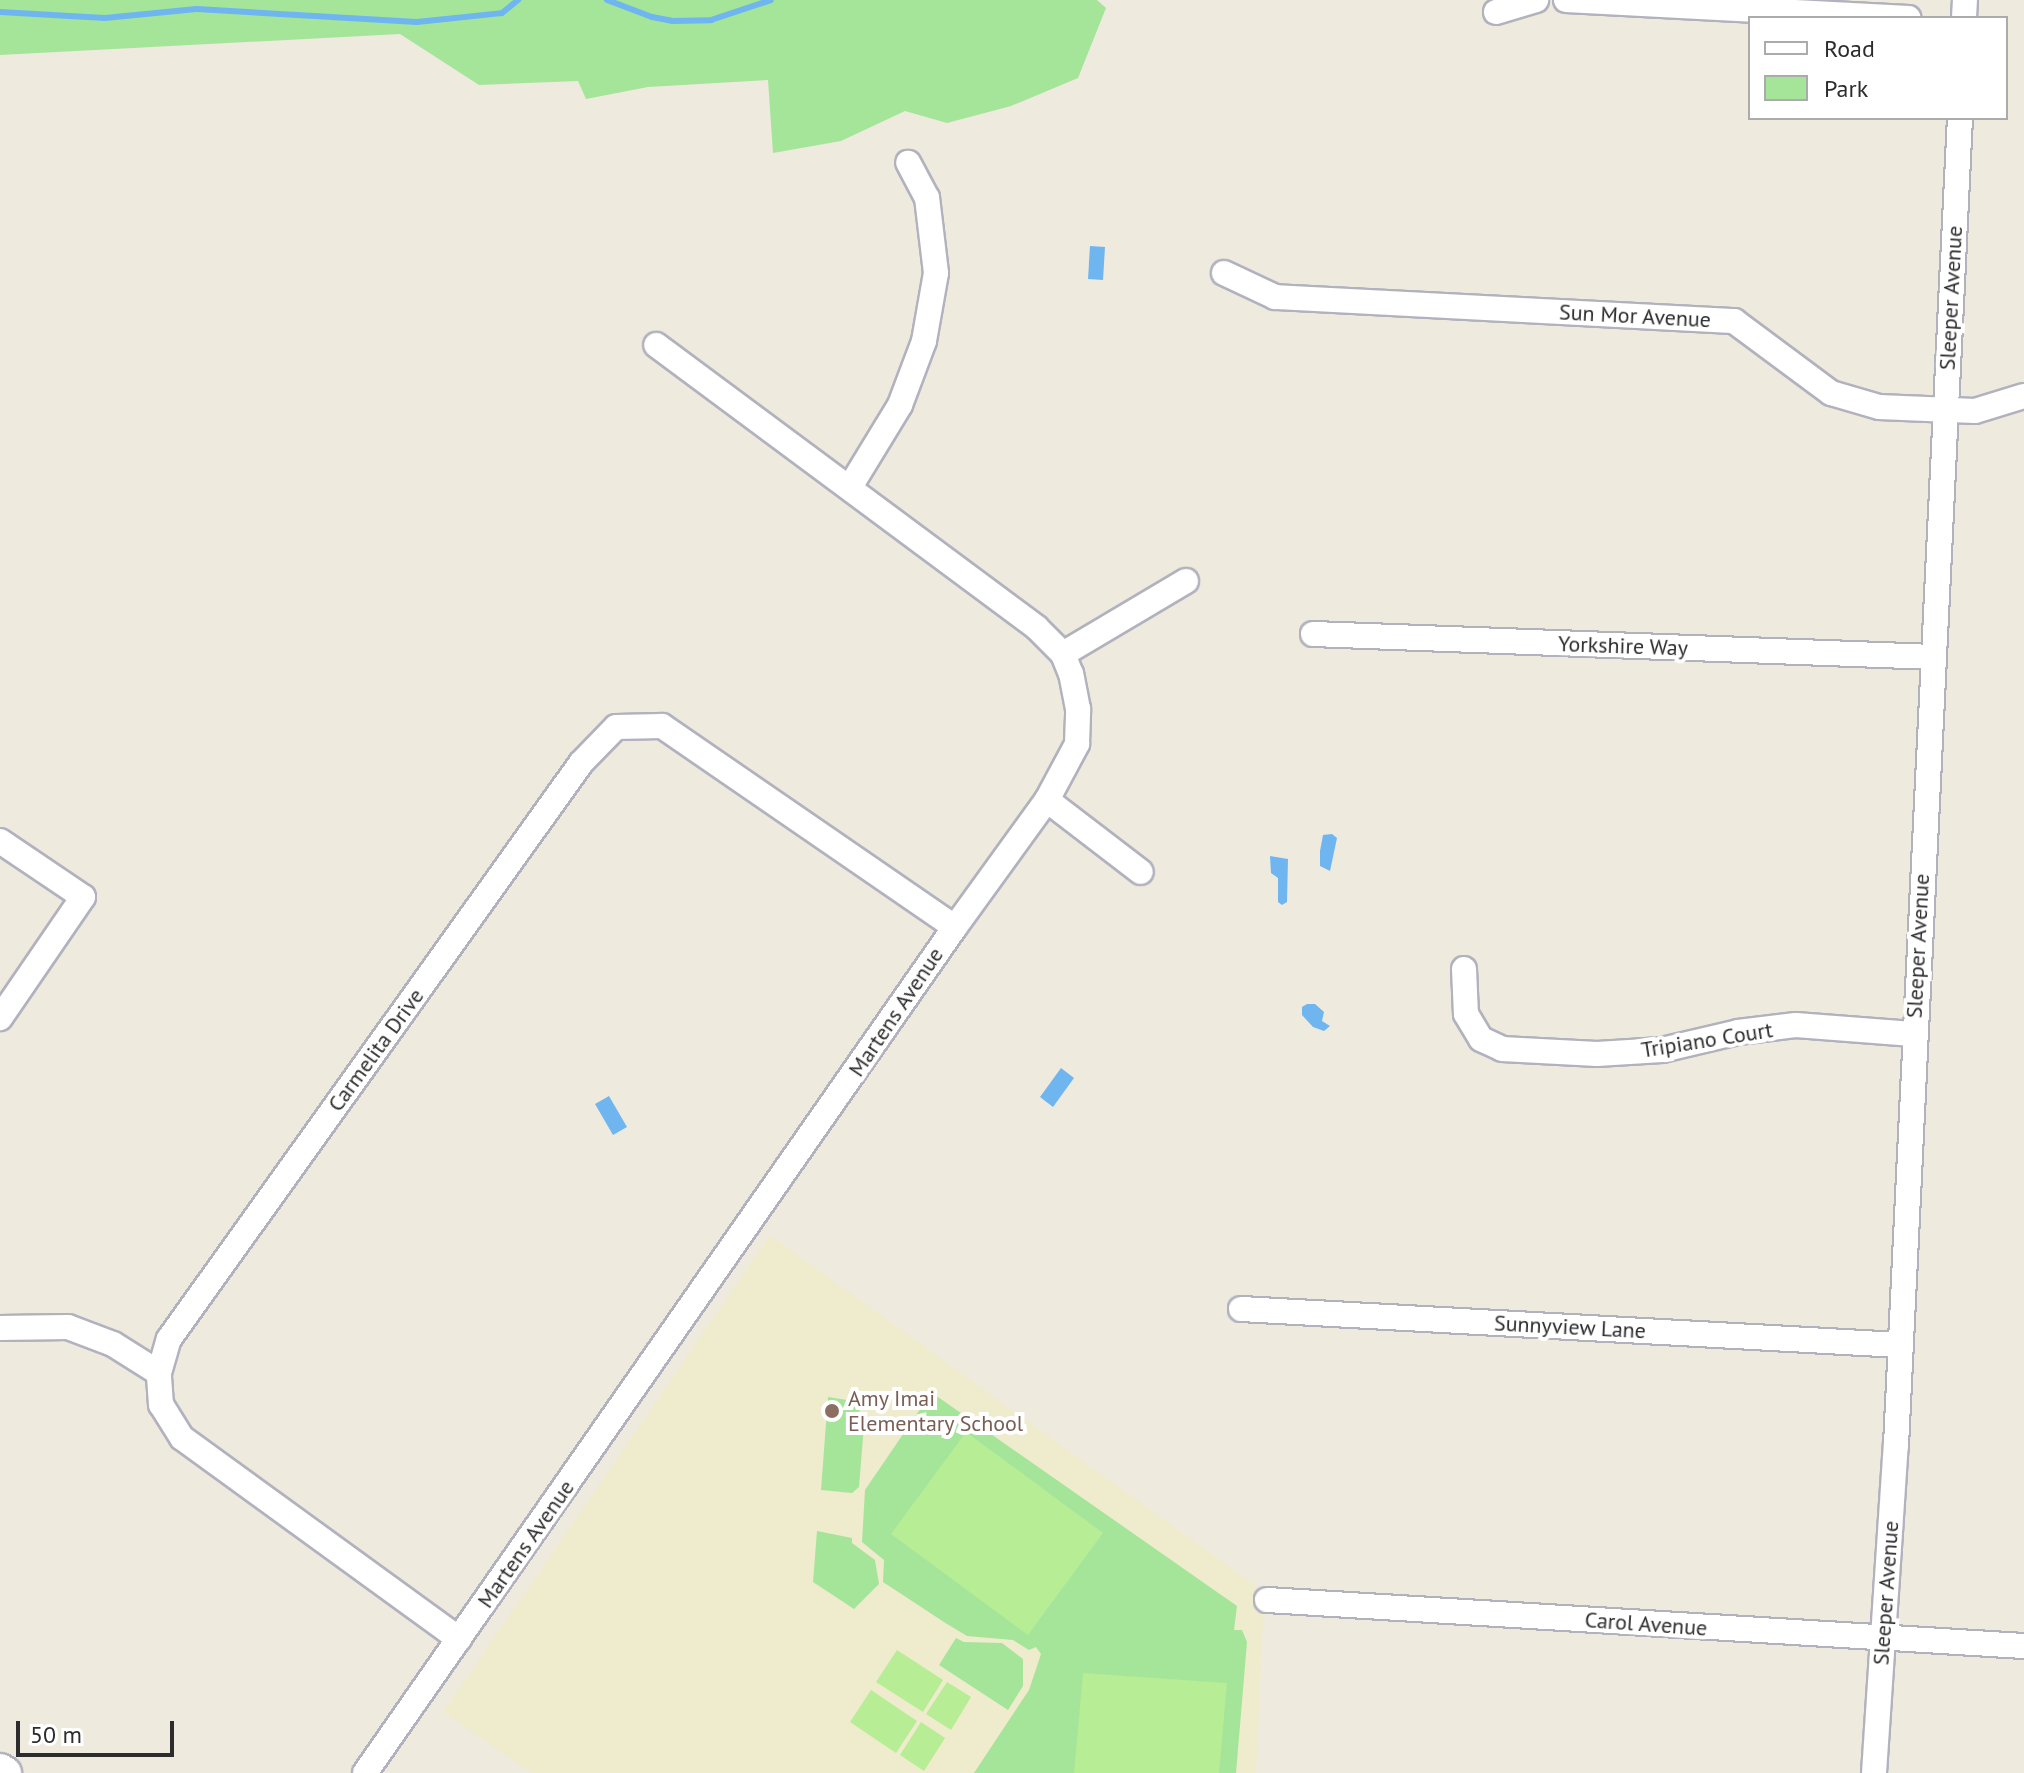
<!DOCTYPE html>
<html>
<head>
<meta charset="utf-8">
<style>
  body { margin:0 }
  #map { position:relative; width:2024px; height:1773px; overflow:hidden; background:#eeeade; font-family:"PT Sans",sans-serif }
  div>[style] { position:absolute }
  .education>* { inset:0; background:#efebcd }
  .green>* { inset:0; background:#a4e599 }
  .pitch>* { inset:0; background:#b6ed95 }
  .water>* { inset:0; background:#6fb6f1 }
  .stream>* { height:6px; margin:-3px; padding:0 3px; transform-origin:3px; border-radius:3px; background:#6fb6f1 }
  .roads { filter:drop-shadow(2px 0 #b2b2bf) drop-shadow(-2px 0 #b2b2bf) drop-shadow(0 2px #b2b2bf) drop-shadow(0 -2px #b2b2bf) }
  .street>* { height:24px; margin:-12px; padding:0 12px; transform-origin:12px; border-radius:12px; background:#fff }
  .secondary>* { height:32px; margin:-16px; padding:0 16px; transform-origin:16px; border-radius:16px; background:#fff }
  .dots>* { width:22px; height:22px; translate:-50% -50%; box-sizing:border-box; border:4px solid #fff; border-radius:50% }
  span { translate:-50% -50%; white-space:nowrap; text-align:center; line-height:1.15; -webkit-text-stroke:8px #fff; paint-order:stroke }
  .street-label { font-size:22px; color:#2c2c2c }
  .education-label { font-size:22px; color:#785e54 }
  .left { translate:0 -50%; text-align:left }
  .legend { position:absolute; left:1748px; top:16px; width:260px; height:104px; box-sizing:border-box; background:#fff; border:2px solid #ababab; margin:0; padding:10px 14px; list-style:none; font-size:24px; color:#2c2c2c }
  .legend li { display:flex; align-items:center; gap:16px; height:40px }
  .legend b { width:40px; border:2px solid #ababab }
  .scale { position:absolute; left:16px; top:1721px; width:158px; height:36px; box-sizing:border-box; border:4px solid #2c2c2c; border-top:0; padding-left:10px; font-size:24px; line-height:28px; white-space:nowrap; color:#2c2c2c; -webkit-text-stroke:6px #fff; paint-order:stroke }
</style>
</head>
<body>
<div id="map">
  <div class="education">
    <i style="clip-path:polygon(770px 1235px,1259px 1588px,1264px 1596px,1256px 1773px,531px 1773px,443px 1712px)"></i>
  </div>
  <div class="green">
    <i style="clip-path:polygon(0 0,1097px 0,1106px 8px,1078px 78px,1011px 106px,947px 123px,905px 111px,841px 141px,773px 153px,768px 80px,648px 87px,586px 99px,578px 81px,479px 85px,400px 34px,0 55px)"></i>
    <i style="clip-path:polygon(828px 1397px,847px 1400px,859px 1410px,864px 1425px,859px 1487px,852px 1493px,821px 1490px)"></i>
    <i style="clip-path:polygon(938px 1397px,1237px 1606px,1234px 1630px,1242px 1630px,1247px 1642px,1236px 1773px,974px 1773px,1029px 1690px,1041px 1654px,1036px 1647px,1029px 1650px,1013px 1640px,967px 1636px,947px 1624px,883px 1582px,884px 1560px,862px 1542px,865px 1490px,927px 1399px)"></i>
    <i style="clip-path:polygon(817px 1531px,852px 1538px,852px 1543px,875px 1560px,879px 1584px,854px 1609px,813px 1582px)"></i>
    <i style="clip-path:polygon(956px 1638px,964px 1642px,1002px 1643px,1023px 1659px,1023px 1686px,1008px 1710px,939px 1665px)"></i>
  </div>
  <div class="pitch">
    <i style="clip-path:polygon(966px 1432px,1103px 1533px,1028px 1635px,891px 1534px)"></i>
    <i style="clip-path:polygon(897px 1650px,943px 1680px,923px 1712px,876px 1682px)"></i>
    <i style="clip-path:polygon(1083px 1673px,1227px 1683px,1219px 1773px,1074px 1773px)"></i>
    <i style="clip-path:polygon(947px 1682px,971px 1697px,951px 1730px,926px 1714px)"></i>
    <i style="clip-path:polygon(871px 1690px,917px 1721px,896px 1753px,850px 1722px)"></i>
    <i style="clip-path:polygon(921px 1722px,945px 1738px,924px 1771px,900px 1755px)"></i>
  </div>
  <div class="water">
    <i style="clip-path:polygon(1090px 246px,1105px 247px,1103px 280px,1088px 279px)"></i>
    <i style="clip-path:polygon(1332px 834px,1337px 838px,1330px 871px,1320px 866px,1320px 851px,1323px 835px)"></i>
    <i style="clip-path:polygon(1270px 856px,1288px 859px,1287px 902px,1282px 905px,1278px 902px,1278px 878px,1271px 873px)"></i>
    <i style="clip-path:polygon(1307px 1004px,1315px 1004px,1324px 1012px,1322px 1021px,1330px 1026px,1324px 1031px,1313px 1027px,1302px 1015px,1302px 1007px)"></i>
    <i style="clip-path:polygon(1061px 1068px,1074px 1078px,1053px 1107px,1040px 1097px)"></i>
    <i style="clip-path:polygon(609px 1096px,627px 1127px,613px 1135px,595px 1104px)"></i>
  </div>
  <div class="stream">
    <i style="left:607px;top:0;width:48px;rotate:20.7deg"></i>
    <i style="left:652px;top:17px;width:20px;rotate:11deg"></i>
    <i style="left:672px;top:21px;width:39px;rotate:-1deg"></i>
    <i style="left:711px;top:20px;width:63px;rotate:-18.4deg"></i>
    <i style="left:0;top:12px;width:105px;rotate:3.3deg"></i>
    <i style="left:105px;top:18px;width:92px;rotate:-5.6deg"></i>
    <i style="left:197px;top:9px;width:220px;rotate:3.4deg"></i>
    <i style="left:417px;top:22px;width:85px;rotate:-6deg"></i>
    <i style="left:502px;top:13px;width:21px;rotate:-39deg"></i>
  </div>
  <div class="roads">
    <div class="street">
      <i style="left:1566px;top:0;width:343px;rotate:3deg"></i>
      <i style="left:1496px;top:12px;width:42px;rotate:-16.7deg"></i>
      <i style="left:1964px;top:18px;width:18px;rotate:-87deg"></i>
      <i style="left:1224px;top:273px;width:56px;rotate:25.2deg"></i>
      <i style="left:1275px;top:297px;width:460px;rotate:3deg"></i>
      <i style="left:1734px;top:321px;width:121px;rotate:36.6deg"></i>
      <i style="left:1831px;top:393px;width:50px;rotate:16.3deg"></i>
      <i style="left:1879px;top:407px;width:96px;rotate:2.4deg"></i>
      <i style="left:1975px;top:411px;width:51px;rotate:-17deg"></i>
      <i style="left:850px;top:487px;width:96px;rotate:-58.6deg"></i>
      <i style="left:900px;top:405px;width:68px;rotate:-69.4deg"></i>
      <i style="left:924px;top:341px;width:69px;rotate:-80deg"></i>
      <i style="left:936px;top:273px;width:76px;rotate:-96.8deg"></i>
      <i style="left:927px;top:198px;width:40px;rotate:-118deg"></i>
      <i style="left:1313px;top:634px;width:620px;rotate:2.12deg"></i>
      <i style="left:1063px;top:654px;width:143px;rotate:-30.7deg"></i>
      <i style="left:1047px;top:800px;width:118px;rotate:37.5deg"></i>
      <i style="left:0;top:841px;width:100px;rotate:34deg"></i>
      <i style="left:83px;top:897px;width:147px;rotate:124.4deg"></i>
      <i style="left:1464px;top:969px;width:45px;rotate:87.5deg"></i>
      <i style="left:1466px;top:1014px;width:29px;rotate:59deg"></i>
      <i style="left:1481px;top:1039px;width:23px;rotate:25deg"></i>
      <i style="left:1502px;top:1049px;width:95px;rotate:3deg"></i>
      <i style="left:1597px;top:1054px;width:65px;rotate:-3.5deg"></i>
      <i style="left:1662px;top:1050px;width:78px;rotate:-13.3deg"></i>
      <i style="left:1738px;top:1032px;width:58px;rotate:-6.9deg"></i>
      <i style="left:1796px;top:1025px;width:117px;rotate:4.4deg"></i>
      <i style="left:1241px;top:1309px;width:659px;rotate:3.13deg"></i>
      <i style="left:0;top:1328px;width:68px;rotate:-0.8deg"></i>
      <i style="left:68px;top:1327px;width:48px;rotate:20.7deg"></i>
      <i style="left:113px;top:1344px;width:54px;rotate:32.2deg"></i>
      <i style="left:1267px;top:1600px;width:758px;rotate:3.48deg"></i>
      <i style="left:459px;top:1639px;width:342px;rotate:-144deg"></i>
      <i style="left:182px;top:1438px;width:39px;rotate:-122deg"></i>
      <i style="left:161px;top:1405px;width:32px;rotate:-94deg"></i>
      <i style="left:159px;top:1373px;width:35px;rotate:-74deg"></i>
      <i style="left:169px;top:1339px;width:708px;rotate:-54.42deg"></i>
      <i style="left:581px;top:763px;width:50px;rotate:-45.8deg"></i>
      <i style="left:616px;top:727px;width:46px;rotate:-1.2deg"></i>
      <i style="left:662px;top:726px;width:355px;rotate:34.5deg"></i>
      <i style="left:365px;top:1773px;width:1031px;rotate:-55.11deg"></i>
      <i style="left:955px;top:927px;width:157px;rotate:-54.1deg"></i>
      <i style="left:1047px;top:800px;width:64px;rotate:-61.8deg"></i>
      <i style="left:1077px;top:744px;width:35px;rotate:-88deg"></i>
      <i style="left:1078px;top:709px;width:36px;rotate:-101deg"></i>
      <i style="left:1071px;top:674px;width:22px;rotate:-112deg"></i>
      <i style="left:1063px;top:654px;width:38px;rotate:-135deg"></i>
      <i style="left:1036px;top:627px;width:473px;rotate:-143.4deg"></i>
      <i style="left:1874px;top:1773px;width:329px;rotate:-86.2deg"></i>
      <i style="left:1896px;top:1445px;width:1329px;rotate:-87.24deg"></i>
    </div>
    <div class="secondary">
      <i style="left:0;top:1770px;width:6px;rotate:31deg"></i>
    </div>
  </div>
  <div class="dots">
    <i style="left:832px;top:1411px;background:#8d6e63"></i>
  </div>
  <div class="street-label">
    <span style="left:1951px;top:298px;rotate:-87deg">Sleeper Avenue</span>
    <span style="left:1635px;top:316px;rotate:3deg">Sun Mor Avenue</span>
    <span style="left:1623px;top:646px;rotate:2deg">Yorkshire Way</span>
    <span style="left:1918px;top:946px;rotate:-87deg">Sleeper Avenue</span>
    <span style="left:896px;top:1012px;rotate:-56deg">Martens Avenue</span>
    <span style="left:1707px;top:1040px;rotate:-9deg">Tripiano Court</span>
    <span style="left:376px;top:1050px;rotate:-54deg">Carmelita Drive</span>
    <span style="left:1570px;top:1327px;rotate:3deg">Sunnyview Lane</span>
    <span style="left:526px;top:1544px;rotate:-55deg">Martens Avenue</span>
    <span style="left:1886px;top:1593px;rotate:-86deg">Sleeper Avenue</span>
    <span style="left:1646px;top:1624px;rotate:4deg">Carol Avenue</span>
  </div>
  <div class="education-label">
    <span class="left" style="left:848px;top:1411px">Amy Imai<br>Elementary School</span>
  </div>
  <ul class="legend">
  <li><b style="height:10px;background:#fff"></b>Road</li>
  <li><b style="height:22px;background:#a4e599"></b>Park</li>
  </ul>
  <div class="scale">50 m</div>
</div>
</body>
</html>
